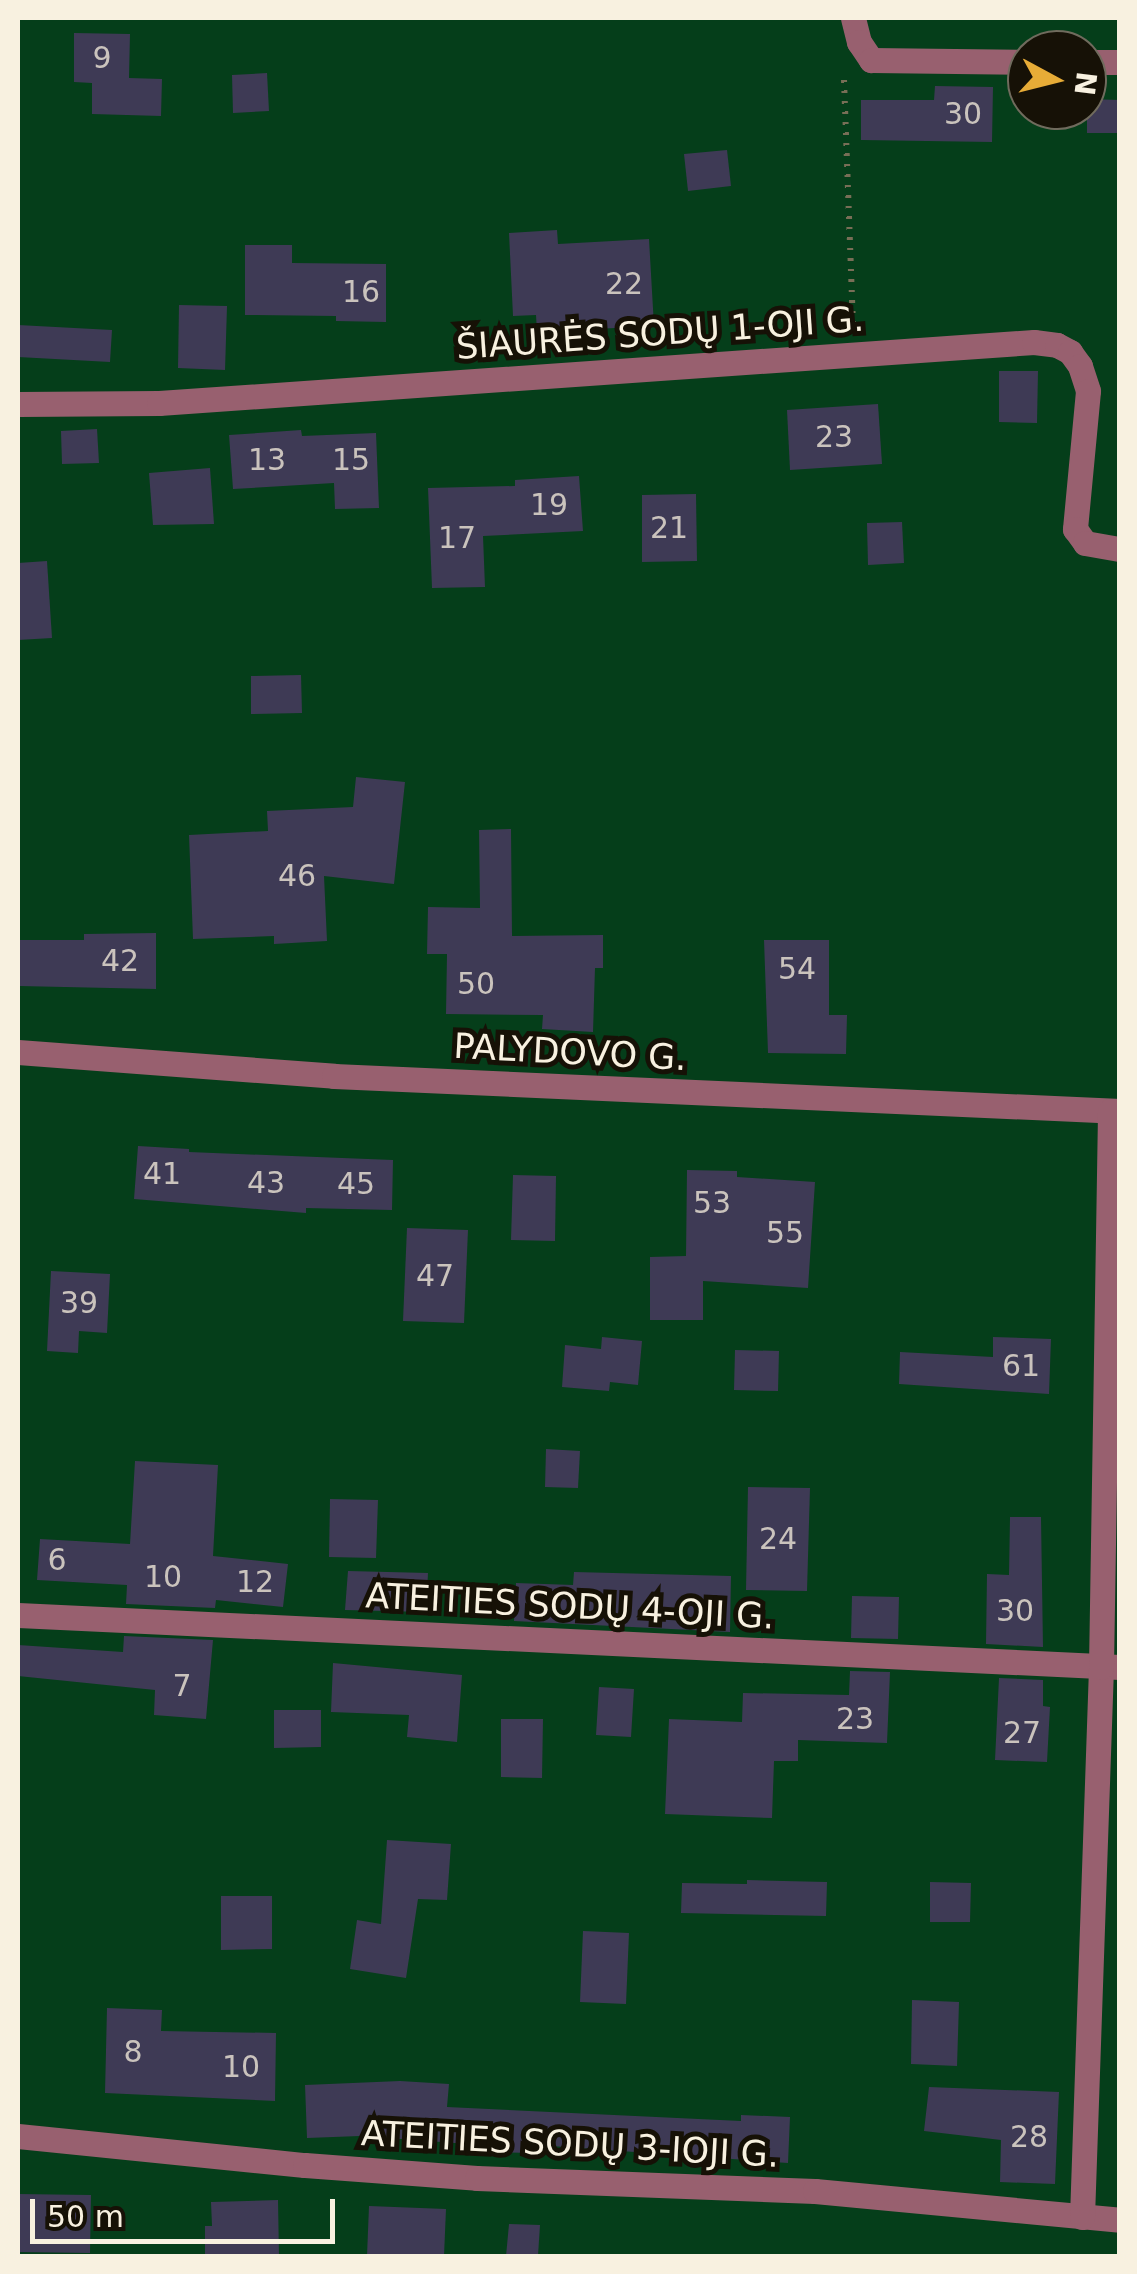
<!DOCTYPE html>
<html>
<head>
<meta charset="utf-8">
<style>
  body { margin:0 }
  #map { position:relative; width:1137px; height:2274px; overflow:hidden; background:#33270b; font-family:"DejaVu Sans",sans-serif }
  div>[style] { position:absolute }
  .green>* { inset:0; background:#053e1a }
  .building>* { inset:0; background:#3e3a55 }
  .path>* { height:6px; margin-top:-3px; transform-origin:0; background:repeating-linear-gradient(90deg,#786e56 0 2.5px,transparent 0 10.5px) }
  .minor>* { height:25px; margin:-12.5px; padding:0 12.5px; transform-origin:12.5px; border-radius:12.5px; background:#98606f }
  span { translate:-50% -50%; white-space:nowrap; text-align:center; line-height:1.15; -webkit-text-stroke:10px #161106; paint-order:stroke }
  .number-label { font-size:30px; color:#cac3bd }
  .number-label span { -webkit-text-stroke-width:0 }
  .street-label { font-size:35px; color:#f8f1e0 }
  .frame { position:absolute; inset:0; border:20px solid #f8f1e0; pointer-events:none }
  .north { position:absolute; left:1007px; top:30px; width:100px; height:100px; box-sizing:border-box; background:#161106; border:2px solid #706b5d; border-radius:50%; rotate:97deg; font-size:28px; font-weight:700; line-height:40px; text-align:center; color:#f8f1e0 }
  .north::after { content:''; display:block; margin:auto; width:35px; height:45px; background:#e7ac37; clip-path:polygon(50% 0,100% 100%,50% 72%,0 100%) }
  .scale { position:absolute; left:30px; top:2199px; width:305px; height:45px; box-sizing:border-box; border:5px solid #f8f1e0; border-top:0; padding-left:12px; font-size:30px; line-height:35px; white-space:nowrap; color:#f8f1e0; -webkit-text-stroke:8px #161106; paint-order:stroke }
</style>
</head>
<body>
<div id="map">
  <div class="green">
    <i style="clip-path:polygon(evenodd,18px 18px,1119px 18px,1119px 2256px,18px 2256px,18px 18px,1027px 50px,1087px 50px,1087px 110px,1027px 110px,1027px 50px)"></i>
  </div>
  <div class="building">
    <i style="clip-path:polygon(74px 33px,130px 34px,129px 78px,162px 79px,161px 116px,92px 114px,92px 83px,74px 82px)"></i>
    <i style="clip-path:polygon(267px 73px,269px 111px,233px 113px,232px 75px)"></i>
    <i style="clip-path:polygon(935px 86px,993px 87px,992px 142px,861px 140px,861px 100px,934px 100px)"></i>
    <i style="clip-path:polygon(1087px 99px,1120px 100px,1120px 133px,1087px 133px)"></i>
    <i style="clip-path:polygon(727px 150px,731px 186px,688px 191px,684px 154px)"></i>
    <i style="clip-path:polygon(557px 230px,558px 244px,649px 239px,654px 326px,537px 332px,536px 315px,513px 316px,509px 233px)"></i>
    <i style="clip-path:polygon(245px 245px,292px 245px,292px 263px,386px 264px,386px 322px,336px 321px,336px 316px,245px 315px)"></i>
    <i style="clip-path:polygon(179px 305px,227px 306px,225px 370px,178px 368px)"></i>
    <i style="clip-path:polygon(18px 325px,112px 330px,110px 362px,18px 357px)"></i>
    <i style="clip-path:polygon(999px 371px,1038px 371px,1037px 423px,999px 422px)"></i>
    <i style="clip-path:polygon(878px 404px,882px 464px,790px 470px,787px 410px)"></i>
    <i style="clip-path:polygon(97px 429px,99px 463px,62px 464px,61px 431px)"></i>
    <i style="clip-path:polygon(301px 430px,302px 436px,376px 433px,379px 508px,335px 509px,334px 483px,233px 489px,229px 435px)"></i>
    <i style="clip-path:polygon(210px 468px,214px 524px,153px 525px,149px 473px)"></i>
    <i style="clip-path:polygon(579px 476px,583px 531px,483px 536px,485px 587px,432px 588px,428px 488px,515px 486px,515px 480px)"></i>
    <i style="clip-path:polygon(696px 494px,697px 561px,642px 562px,642px 495px)"></i>
    <i style="clip-path:polygon(902px 522px,904px 563px,868px 565px,867px 523px)"></i>
    <i style="clip-path:polygon(47px 561px,52px 638px,18px 640px,18px 563px)"></i>
    <i style="clip-path:polygon(301px 675px,302px 713px,251px 714px,251px 676px)"></i>
    <i style="clip-path:polygon(356px 777px,405px 782px,394px 884px,324px 876px,327px 941px,274px 944px,274px 936px,193px 939px,189px 835px,268px 831px,267px 811px,353px 807px)"></i>
    <i style="clip-path:polygon(511px 829px,512px 936px,603px 935px,603px 968px,595px 968px,593px 1032px,542px 1029px,543px 1015px,446px 1014px,447px 954px,427px 954px,428px 907px,480px 908px,479px 830px)"></i>
    <i style="clip-path:polygon(156px 933px,156px 989px,19px 986px,19px 940px,84px 940px,84px 934px)"></i>
    <i style="clip-path:polygon(764px 940px,829px 940px,829px 1015px,847px 1015px,846px 1054px,768px 1053px)"></i>
    <i style="clip-path:polygon(138px 1146px,189px 1149px,189px 1152px,393px 1160px,392px 1210px,306px 1208px,306px 1213px,134px 1199px)"></i>
    <i style="clip-path:polygon(687px 1170px,737px 1171px,737px 1177px,815px 1182px,808px 1288px,703px 1281px,703px 1320px,650px 1320px,650px 1257px,686px 1256px)"></i>
    <i style="clip-path:polygon(513px 1175px,556px 1176px,555px 1241px,511px 1240px)"></i>
    <i style="clip-path:polygon(407px 1228px,468px 1230px,464px 1323px,403px 1321px)"></i>
    <i style="clip-path:polygon(51px 1271px,110px 1274px,107px 1333px,79px 1331px,78px 1353px,47px 1351px)"></i>
    <i style="clip-path:polygon(602px 1337px,642px 1341px,638px 1385px,610px 1382px,609px 1391px,562px 1387px,565px 1345px,601px 1349px)"></i>
    <i style="clip-path:polygon(993px 1337px,1051px 1339px,1049px 1394px,899px 1384px,900px 1352px,993px 1357px)"></i>
    <i style="clip-path:polygon(735px 1350px,779px 1351px,778px 1391px,734px 1390px)"></i>
    <i style="clip-path:polygon(546px 1449px,580px 1451px,578px 1488px,545px 1487px)"></i>
    <i style="clip-path:polygon(135px 1461px,218px 1465px,213px 1556px,288px 1564px,283px 1607px,216px 1600px,215px 1608px,126px 1604px,127px 1585px,37px 1580px,40px 1539px,130px 1544px)"></i>
    <i style="clip-path:polygon(748px 1487px,810px 1488px,807px 1591px,746px 1590px)"></i>
    <i style="clip-path:polygon(330px 1499px,378px 1500px,376px 1558px,329px 1557px)"></i>
    <i style="clip-path:polygon(1010px 1517px,1041px 1517px,1043px 1647px,986px 1644px,987px 1574px,1009px 1575px)"></i>
    <i style="clip-path:polygon(348px 1571px,428px 1573px,426px 1612px,345px 1610px)"></i>
    <i style="clip-path:polygon(574px 1572px,731px 1576px,730px 1632px,514px 1621px,516px 1583px,573px 1585px)"></i>
    <i style="clip-path:polygon(852px 1596px,899px 1597px,898px 1639px,851px 1638px)"></i>
    <i style="clip-path:polygon(124px 1636px,213px 1640px,206px 1719px,154px 1715px,155px 1690px,18px 1676px,18px 1645px,123px 1652px)"></i>
    <i style="clip-path:polygon(333px 1663px,462px 1675px,457px 1742px,407px 1737px,409px 1715px,331px 1712px)"></i>
    <i style="clip-path:polygon(850px 1671px,890px 1672px,887px 1743px,798px 1740px,798px 1761px,774px 1761px,772px 1818px,665px 1814px,669px 1719px,742px 1722px,743px 1693px,849px 1695px)"></i>
    <i style="clip-path:polygon(999px 1678px,1043px 1680px,1043px 1706px,1050px 1707px,1047px 1762px,995px 1760px)"></i>
    <i style="clip-path:polygon(599px 1687px,634px 1689px,631px 1737px,596px 1735px)"></i>
    <i style="clip-path:polygon(274px 1710px,321px 1710px,321px 1747px,274px 1748px)"></i>
    <i style="clip-path:polygon(501px 1719px,543px 1719px,542px 1778px,501px 1777px)"></i>
    <i style="clip-path:polygon(387px 1840px,451px 1844px,447px 1900px,418px 1899px,406px 1978px,350px 1969px,357px 1920px,381px 1924px)"></i>
    <i style="clip-path:polygon(747px 1880px,827px 1882px,826px 1916px,681px 1913px,682px 1883px,747px 1884px)"></i>
    <i style="clip-path:polygon(930px 1882px,971px 1883px,970px 1922px,930px 1922px)"></i>
    <i style="clip-path:polygon(221px 1896px,272px 1896px,272px 1949px,221px 1950px)"></i>
    <i style="clip-path:polygon(583px 1931px,629px 1933px,626px 2004px,580px 2002px)"></i>
    <i style="clip-path:polygon(912px 2000px,959px 2002px,957px 2066px,911px 2064px)"></i>
    <i style="clip-path:polygon(107px 2008px,162px 2010px,161px 2031px,276px 2033px,275px 2101px,105px 2093px)"></i>
    <i style="clip-path:polygon(400px 2081px,449px 2084px,447px 2107px,741px 2121px,741px 2115px,790px 2117px,788px 2163px,537px 2145px,536px 2153px,482px 2152px,482px 2145px,360px 2136px,307px 2138px,305px 2085px)"></i>
    <i style="clip-path:polygon(929px 2087px,1059px 2092px,1055px 2184px,1000px 2182px,1001px 2140px,924px 2131px)"></i>
    <i style="clip-path:polygon(18px 2194px,91px 2195px,90px 2253px,18px 2252px)"></i>
    <i style="clip-path:polygon(278px 2200px,279px 2256px,205px 2256px,205px 2226px,212px 2226px,211px 2202px)"></i>
    <i style="clip-path:polygon(369px 2206px,446px 2209px,444px 2256px,367px 2256px)"></i>
    <i style="clip-path:polygon(509px 2224px,540px 2225px,538px 2256px,506px 2256px)"></i>
  </div>
  <div class="path">
    <i style="left:844px;top:80px;width:242px;rotate:87.9deg"></i>
  </div>
  <div class="minor">
    <i style="left:853px;top:18px;width:25px;rotate:76deg"></i>
    <i style="left:859px;top:42px;width:22px;rotate:56deg"></i>
    <i style="left:871px;top:60px;width:156px;rotate:0.7deg"></i>
    <i style="left:1087px;top:62px;width:33px"></i>
    <i style="left:18px;top:404px;width:141px;rotate:-0.4deg"></i>
    <i style="left:159px;top:403px;width:877px;rotate:-3.99deg"></i>
    <i style="left:1034px;top:342px;width:23px;rotate:7deg"></i>
    <i style="left:1057px;top:345px;width:15px;rotate:28deg"></i>
    <i style="left:1070px;top:352px;width:17px;rotate:54deg"></i>
    <i style="left:1080px;top:366px;width:26px;rotate:72deg"></i>
    <i style="left:1088px;top:391px;width:139px;rotate:95.4deg"></i>
    <i style="left:1075px;top:529px;width:17px;rotate:54deg"></i>
    <i style="left:1085px;top:543px;width:36px;rotate:10deg"></i>
    <i style="left:18px;top:1052px;width:317px;rotate:4.3deg"></i>
    <i style="left:334px;top:1076px;width:787px;rotate:2.55deg"></i>
    <i style="left:18px;top:1615px;width:1103px;rotate:2.7deg"></i>
    <i style="left:18px;top:2136px;width:288px;rotate:5.8deg"></i>
    <i style="left:305px;top:2165px;width:172px;rotate:4.3deg"></i>
    <i style="left:477px;top:2178px;width:338px;rotate:2.2deg"></i>
    <i style="left:815px;top:2191px;width:306px;rotate:5.4deg"></i>
    <i style="left:1082px;top:2217px;width:550px;rotate:-88.02deg"></i>
    <i style="left:1101px;top:1667px;width:556px;rotate:-89.07deg"></i>
  </div>
  <div class="number-label">
    <span style="left:102px;top:58px">9</span>
    <span style="left:963px;top:114px">30</span>
    <span style="left:624px;top:284px">22</span>
    <span style="left:361px;top:292px">16</span>
    <span style="left:834px;top:437px">23</span>
    <span style="left:267px;top:460px">13</span>
    <span style="left:351px;top:460px">15</span>
    <span style="left:549px;top:505px">19</span>
    <span style="left:669px;top:528px">21</span>
    <span style="left:457px;top:538px">17</span>
    <span style="left:297px;top:876px">46</span>
    <span style="left:120px;top:961px">42</span>
    <span style="left:797px;top:969px">54</span>
    <span style="left:476px;top:984px">50</span>
    <span style="left:162px;top:1174px">41</span>
    <span style="left:266px;top:1183px">43</span>
    <span style="left:356px;top:1184px">45</span>
    <span style="left:712px;top:1203px">53</span>
    <span style="left:785px;top:1233px">55</span>
    <span style="left:435px;top:1276px">47</span>
    <span style="left:79px;top:1303px">39</span>
    <span style="left:1021px;top:1366px">61</span>
    <span style="left:778px;top:1539px">24</span>
    <span style="left:57px;top:1560px">6</span>
    <span style="left:163px;top:1577px">10</span>
    <span style="left:255px;top:1582px">12</span>
    <span style="left:1015px;top:1611px">30</span>
    <span style="left:182px;top:1686px">7</span>
    <span style="left:855px;top:1719px">23</span>
    <span style="left:1022px;top:1733px">27</span>
    <span style="left:133px;top:2052px">8</span>
    <span style="left:241px;top:2067px">10</span>
    <span style="left:1029px;top:2137px">28</span>
  </div>
  <div class="street-label">
    <span style="left:660px;top:333px;rotate:-4deg">ŠIAURĖS SODŲ 1-OJI G.</span>
    <span style="left:570px;top:1052px;rotate:3deg">PALYDOVO G.</span>
    <span style="left:570px;top:1606px;rotate:3deg">ATEITIES SODŲ 4-OJI G.</span>
    <span style="left:570px;top:2144px;rotate:3deg">ATEITIES SODŲ 3-IOJI G.</span>
  </div>
  <div class="frame"></div>
  <div class="north">N</div>
  <div class="scale">50 m</div>
</div>
</body>
</html>
